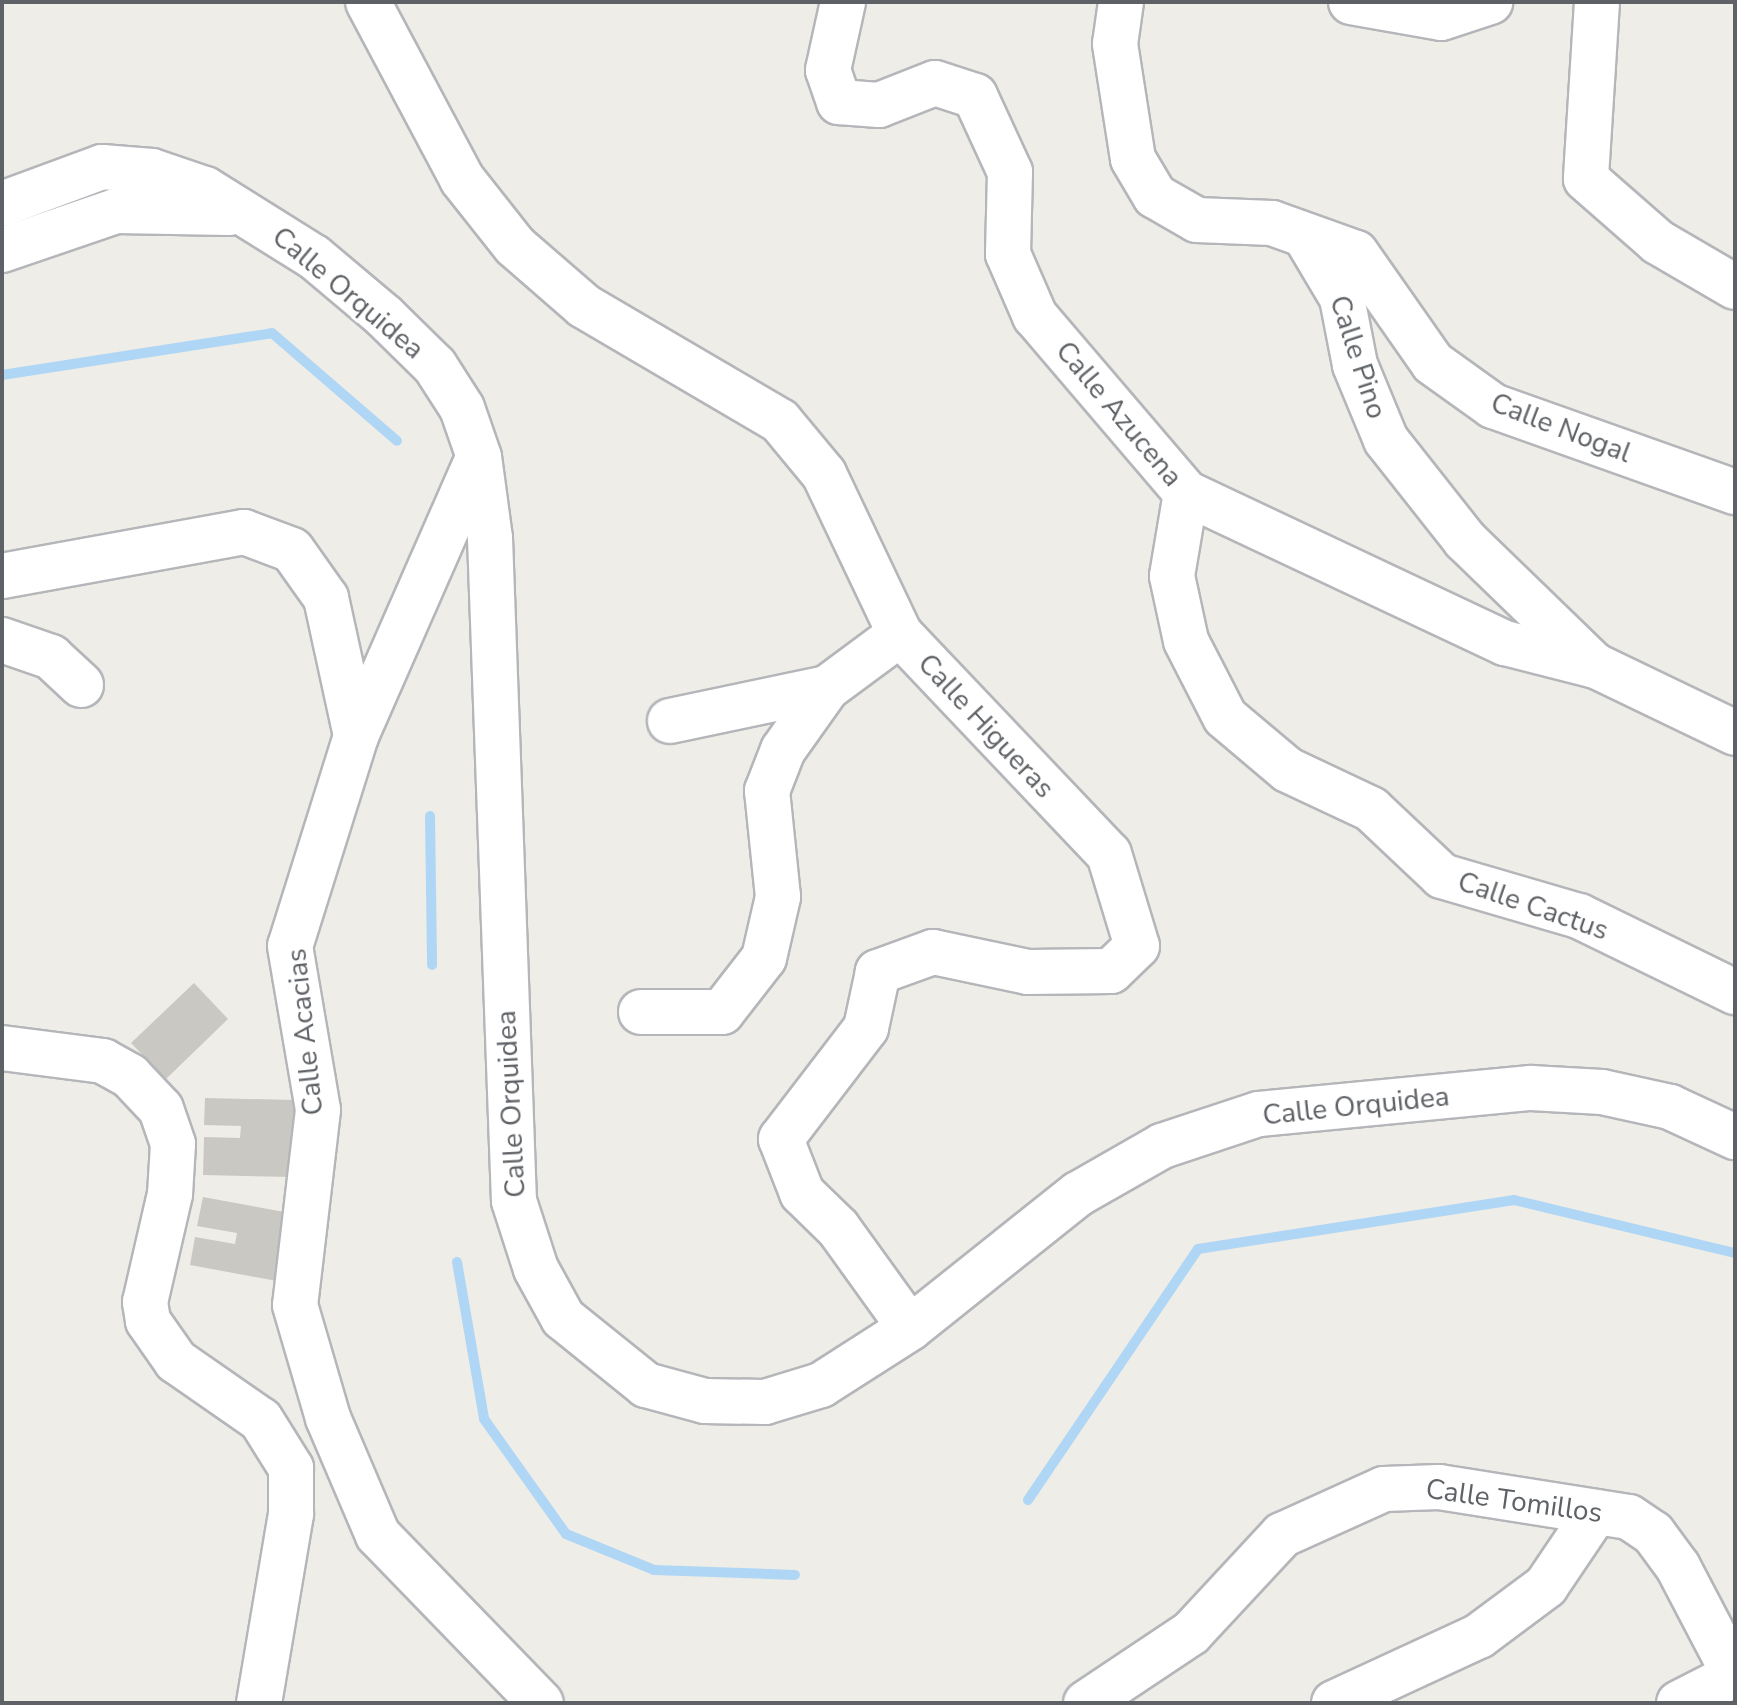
<!DOCTYPE html>
<html>
<head>
<meta charset="utf-8">
<style>
  body { margin:0 }
  #map { position:relative; width:1737px; height:1705px; overflow:hidden; background:#efede7; font-family:"Nunito Sans",sans-serif }
  div>[style] { position:absolute }
  .stream>* { height:10px; margin:-5px; padding:0 5px; transform-origin:5px; border-radius:5px; background:#b0d6f5 }
  .building>* { inset:0; background:#cac8c3 }
  .roads { filter:drop-shadow(2px 0 #b4b6ba) drop-shadow(-2px 0 #b4b6ba) drop-shadow(0 2px #b4b6ba) drop-shadow(0 -2px #b4b6ba) }
  .minor>* { height:44px; margin:-22px; padding:0 22px; transform-origin:22px; border-radius:22px; background:#fff }
  span { translate:-50% -50%; white-space:nowrap; text-align:center; line-height:1.15; -webkit-text-stroke:6px #fff; paint-order:stroke }
  .street-label { font-size:28px; color:#5e6165 }
  .frame { position:absolute; inset:0; border:4px solid #5e6165; pointer-events:none }
</style>
</head>
<body>
<div id="map">
  <div class="stream">
    <i style="left:2px;top:375px;width:273px;rotate:-8.8deg"></i>
    <i style="left:272px;top:333px;width:165px;rotate:40.8deg"></i>
    <i style="left:430px;top:816px;width:149px;rotate:89.2deg"></i>
    <i style="left:457px;top:1262px;width:159px;rotate:80.2deg"></i>
    <i style="left:484px;top:1419px;width:141px;rotate:54.5deg"></i>
    <i style="left:566px;top:1534px;width:95px;rotate:22.2deg"></i>
    <i style="left:654px;top:1570px;width:141px;rotate:2deg"></i>
    <i style="left:1028px;top:1500px;width:303px;rotate:-55.9deg"></i>
    <i style="left:1198px;top:1249px;width:320px;rotate:-8.8deg"></i>
    <i style="left:1514px;top:1200px;width:227px;rotate:13.5deg"></i>
  </div>
  <div class="building">
    <i style="clip-path:polygon(194px 983px,228px 1019px,166px 1079px,131px 1043px)"></i>
    <i style="clip-path:polygon(205px 1098px,295px 1100px,292px 1177px,203px 1175px,204px 1137px,240px 1138px,241px 1126px,204px 1125px)"></i>
    <i style="clip-path:polygon(203px 1197px,290px 1213px,277px 1281px,190px 1265px,195px 1237px,235px 1244px,237px 1233px,197px 1226px)"></i>
  </div>
  <div class="roads">
    <div class="minor">
      <i style="left:368px;top:2px;width:200px;rotate:62deg"></i>
      <i style="left:462px;top:179px;width:85px;rotate:51.7deg"></i>
      <i style="left:515px;top:246px;width:91px;rotate:41deg"></i>
      <i style="left:584px;top:306px;width:227px;rotate:30.4deg"></i>
      <i style="left:780px;top:421px;width:69px;rotate:50.3deg"></i>
      <i style="left:824px;top:474px;width:177px;rotate:64.6deg"></i>
      <i style="left:900px;top:634px;width:303px;rotate:46.5deg"></i>
      <i style="left:1109px;top:854px;width:96px;rotate:73.1deg"></i>
      <i style="left:1137px;top:946px;width:36px;rotate:136deg"></i>
      <i style="left:1111px;top:971px;width:83px;rotate:179.3deg"></i>
      <i style="left:1028px;top:972px;width:97px;rotate:-168.1deg"></i>
      <i style="left:933px;top:952px;width:59px;rotate:160deg"></i>
      <i style="left:878px;top:972px;width:57px;rotate:102.1deg"></i>
      <i style="left:866px;top:1028px;width:140px;rotate:127.4deg"></i>
      <i style="left:781px;top:1139px;width:58px;rotate:68.7deg"></i>
      <i style="left:802px;top:1193px;width:50px;rotate:44.2deg"></i>
      <i style="left:838px;top:1228px;width:123px;rotate:54.2deg"></i>
      <i style="left:843px;top:2px;width:70px;rotate:102.4deg"></i>
      <i style="left:828px;top:70px;width:34px;rotate:71deg"></i>
      <i style="left:839px;top:102px;width:40px;rotate:4.3deg"></i>
      <i style="left:879px;top:105px;width:60px;rotate:-21.4deg"></i>
      <i style="left:935px;top:83px;width:42px;rotate:18deg"></i>
      <i style="left:975px;top:96px;width:84px;rotate:65.3deg"></i>
      <i style="left:1010px;top:172px;width:82px;rotate:91.4deg"></i>
      <i style="left:1008px;top:254px;width:68px;rotate:66.5deg"></i>
      <i style="left:1035px;top:316px;width:233px;rotate:49.5deg"></i>
      <i style="left:1186px;top:493px;width:353px;rotate:25.2deg"></i>
      <i style="left:1505px;top:643px;width:94px;rotate:14.2deg"></i>
      <i style="left:1596px;top:666px;width:154px;rotate:25.7deg"></i>
      <i style="left:1121px;top:2px;width:42px;rotate:98.1deg"></i>
      <i style="left:1115px;top:44px;width:116px;rotate:81.1deg"></i>
      <i style="left:1133px;top:159px;width:43px;rotate:59.3deg"></i>
      <i style="left:1155px;top:196px;width:48px;rotate:29.7deg"></i>
      <i style="left:1197px;top:220px;width:75px;rotate:2.3deg"></i>
      <i style="left:1272px;top:223px;width:89px;rotate:19.7deg"></i>
      <i style="left:1356px;top:253px;width:134px;rotate:55deg"></i>
      <i style="left:1433px;top:363px;width:74px;rotate:35.6deg"></i>
      <i style="left:1493px;top:406px;width:257px;rotate:19.6deg"></i>
      <i style="left:1351px;top:2px;width:91px;rotate:10.1deg"></i>
      <i style="left:1441px;top:18px;width:52px;rotate:-18.1deg"></i>
      <i style="left:1597px;top:2px;width:177px;rotate:93.6deg"></i>
      <i style="left:1586px;top:179px;width:96px;rotate:41.2deg"></i>
      <i style="left:1658px;top:242px;width:89px;rotate:30.3deg"></i>
      <i style="left:2px;top:204px;width:107px;rotate:-20.3deg"></i>
      <i style="left:102px;top:167px;width:50px;rotate:4.6deg"></i>
      <i style="left:152px;top:171px;width:56px;rotate:18.8deg"></i>
      <i style="left:205px;top:189px;width:128px;rotate:32deg"></i>
      <i style="left:314px;top:257px;width:92px;rotate:40.1deg"></i>
      <i style="left:384px;top:316px;width:71px;rotate:44.4deg"></i>
      <i style="left:435px;top:366px;width:50px;rotate:57.3deg"></i>
      <i style="left:462px;top:408px;width:52px;rotate:70.9deg"></i>
      <i style="left:479px;top:457px;width:82px;rotate:82.3deg"></i>
      <i style="left:490px;top:538px;width:663px;rotate:87.93deg"></i>
      <i style="left:514px;top:1201px;width:71px;rotate:72.1deg"></i>
      <i style="left:536px;top:1269px;width:56px;rotate:61.1deg"></i>
      <i style="left:563px;top:1318px;width:107px;rotate:38.9deg"></i>
      <i style="left:646px;top:1385px;width:61px;rotate:15.2deg"></i>
      <i style="left:705px;top:1401px;width:60px;rotate:1deg"></i>
      <i style="left:765px;top:1402px;width:59px;rotate:-16.9deg"></i>
      <i style="left:821px;top:1385px;width:106px;rotate:-32.6deg"></i>
      <i style="left:910px;top:1328px;width:215px;rotate:-38.6deg"></i>
      <i style="left:1078px;top:1194px;width:97px;rotate:-29.7deg"></i>
      <i style="left:1162px;top:1146px;width:102px;rotate:-18.3deg"></i>
      <i style="left:1259px;top:1114px;width:273px;rotate:-5.5deg"></i>
      <i style="left:1531px;top:1088px;width:71px;rotate:3.2deg"></i>
      <i style="left:1602px;top:1092px;width:70px;rotate:12.4deg"></i>
      <i style="left:1670px;top:1107px;width:72px;rotate:24.8deg"></i>
      <i style="left:1307px;top:239px;width:69px;rotate:59.3deg"></i>
      <i style="left:1342px;top:298px;width:68px;rotate:79deg"></i>
      <i style="left:1355px;top:365px;width:81px;rotate:67.5deg"></i>
      <i style="left:1386px;top:440px;width:127px;rotate:51.7deg"></i>
      <i style="left:1465px;top:540px;width:180px;rotate:44.1deg"></i>
      <i style="left:2px;top:250px;width:120px;rotate:-18.9deg"></i>
      <i style="left:116px;top:211px;width:113px;rotate:1deg"></i>
      <i style="left:478px;top:458px;width:304px;rotate:113.7deg"></i>
      <i style="left:356px;top:736px;width:220px;rotate:107.4deg"></i>
      <i style="left:290px;top:946px;width:166px;rotate:80.3deg"></i>
      <i style="left:318px;top:1110px;width:196px;rotate:96.7deg"></i>
      <i style="left:295px;top:1305px;width:118px;rotate:73.7deg"></i>
      <i style="left:328px;top:1418px;width:127px;rotate:66.9deg"></i>
      <i style="left:378px;top:1535px;width:234px;rotate:45.9deg"></i>
      <i style="left:1186px;top:493px;width:84px;rotate:99.6deg"></i>
      <i style="left:1172px;top:576px;width:66px;rotate:77.8deg"></i>
      <i style="left:1186px;top:641px;width:85px;rotate:62.8deg"></i>
      <i style="left:1225px;top:717px;width:82px;rotate:40.1deg"></i>
      <i style="left:1288px;top:770px;width:92px;rotate:25.2deg"></i>
      <i style="left:1371px;top:809px;width:98px;rotate:43.3deg"></i>
      <i style="left:1442px;top:876px;width:143px;rotate:16.3deg"></i>
      <i style="left:1579px;top:916px;width:174px;rotate:26deg"></i>
      <i style="left:2px;top:576px;width:246px;rotate:-10.3deg"></i>
      <i style="left:244px;top:532px;width:51px;rotate:20.6deg"></i>
      <i style="left:292px;top:550px;width:59px;rotate:54.7deg"></i>
      <i style="left:326px;top:598px;width:141px;rotate:77.7deg"></i>
      <i style="left:2px;top:640px;width:52px;rotate:19.1deg"></i>
      <i style="left:51px;top:657px;width:41px;rotate:43deg"></i>
      <i style="left:670px;top:721px;width:160px;rotate:-11.9deg"></i>
      <i style="left:641px;top:1012px;width:81px"></i>
      <i style="left:722px;top:1012px;width:68px;rotate:-52.1deg"></i>
      <i style="left:764px;top:958px;width:63px;rotate:-77.1deg"></i>
      <i style="left:778px;top:897px;width:107px;rotate:-95.9deg"></i>
      <i style="left:767px;top:791px;width:44px;rotate:-68.7deg"></i>
      <i style="left:783px;top:750px;width:76px;rotate:-54.6deg"></i>
      <i style="left:827px;top:688px;width:91px;rotate:-36.5deg"></i>
      <i style="left:2px;top:1048px;width:102px;rotate:7.3deg"></i>
      <i style="left:103px;top:1061px;width:31px;rotate:29deg"></i>
      <i style="left:130px;top:1076px;width:45px;rotate:46.8deg"></i>
      <i style="left:161px;top:1109px;width:37px;rotate:71deg"></i>
      <i style="left:173px;top:1144px;width:50px;rotate:93.4deg"></i>
      <i style="left:170px;top:1194px;width:111px;rotate:103deg"></i>
      <i style="left:145px;top:1302px;width:19px;rotate:81deg"></i>
      <i style="left:148px;top:1321px;width:49px;rotate:55deg"></i>
      <i style="left:176px;top:1361px;width:103px;rotate:34.8deg"></i>
      <i style="left:261px;top:1420px;width:57px;rotate:58deg"></i>
      <i style="left:291px;top:1468px;width:46px;rotate:90deg"></i>
      <i style="left:291px;top:1514px;width:192px;rotate:99.6deg"></i>
      <i style="left:1086px;top:1703px;width:126px;rotate:-33.7deg"></i>
      <i style="left:1191px;top:1633px;width:134px;rotate:-47.1deg"></i>
      <i style="left:1282px;top:1535px;width:112px;rotate:-24.3deg"></i>
      <i style="left:1384px;top:1489px;width:55px;rotate:-2.1deg"></i>
      <i style="left:1439px;top:1487px;width:192px;rotate:9deg"></i>
      <i style="left:1629px;top:1517px;width:29px;rotate:34deg"></i>
      <i style="left:1653px;top:1533px;width:42px;rotate:53.7deg"></i>
      <i style="left:1678px;top:1567px;width:123px;rotate:62.4deg"></i>
      <i style="left:1334px;top:1703px;width:160px;rotate:-24.8deg"></i>
      <i style="left:1479px;top:1636px;width:84px;rotate:-36.7deg"></i>
      <i style="left:1546px;top:1586px;width:89px;rotate:-56deg"></i>
      <i style="left:1679px;top:1703px;width:62px;rotate:-27deg"></i>
    </div>
  </div>
  <div class="street-label">
    <span style="left:348px;top:293px;rotate:40deg">Calle Orquidea</span>
    <span style="left:1358px;top:357px;rotate:72deg">Calle Pino</span>
    <span style="left:1119px;top:414px;rotate:50deg">Calle Azucena</span>
    <span style="left:1561px;top:428px;rotate:21deg">Calle Nogal</span>
    <span style="left:986px;top:726px;rotate:47deg">Calle Higueras</span>
    <span style="left:1533px;top:906px;rotate:19deg">Calle Cactus</span>
    <span style="left:305px;top:1032px;rotate:-96deg">Calle Acacias</span>
    <span style="left:511px;top:1104px;rotate:-93deg">Calle Orquidea</span>
    <span style="left:1356px;top:1106px;rotate:-6deg">Calle Orquidea</span>
    <span style="left:1514px;top:1501px;rotate:8deg">Calle Tomillos</span>
  </div>
  <div class="frame"></div>
</div>
</body>
</html>
